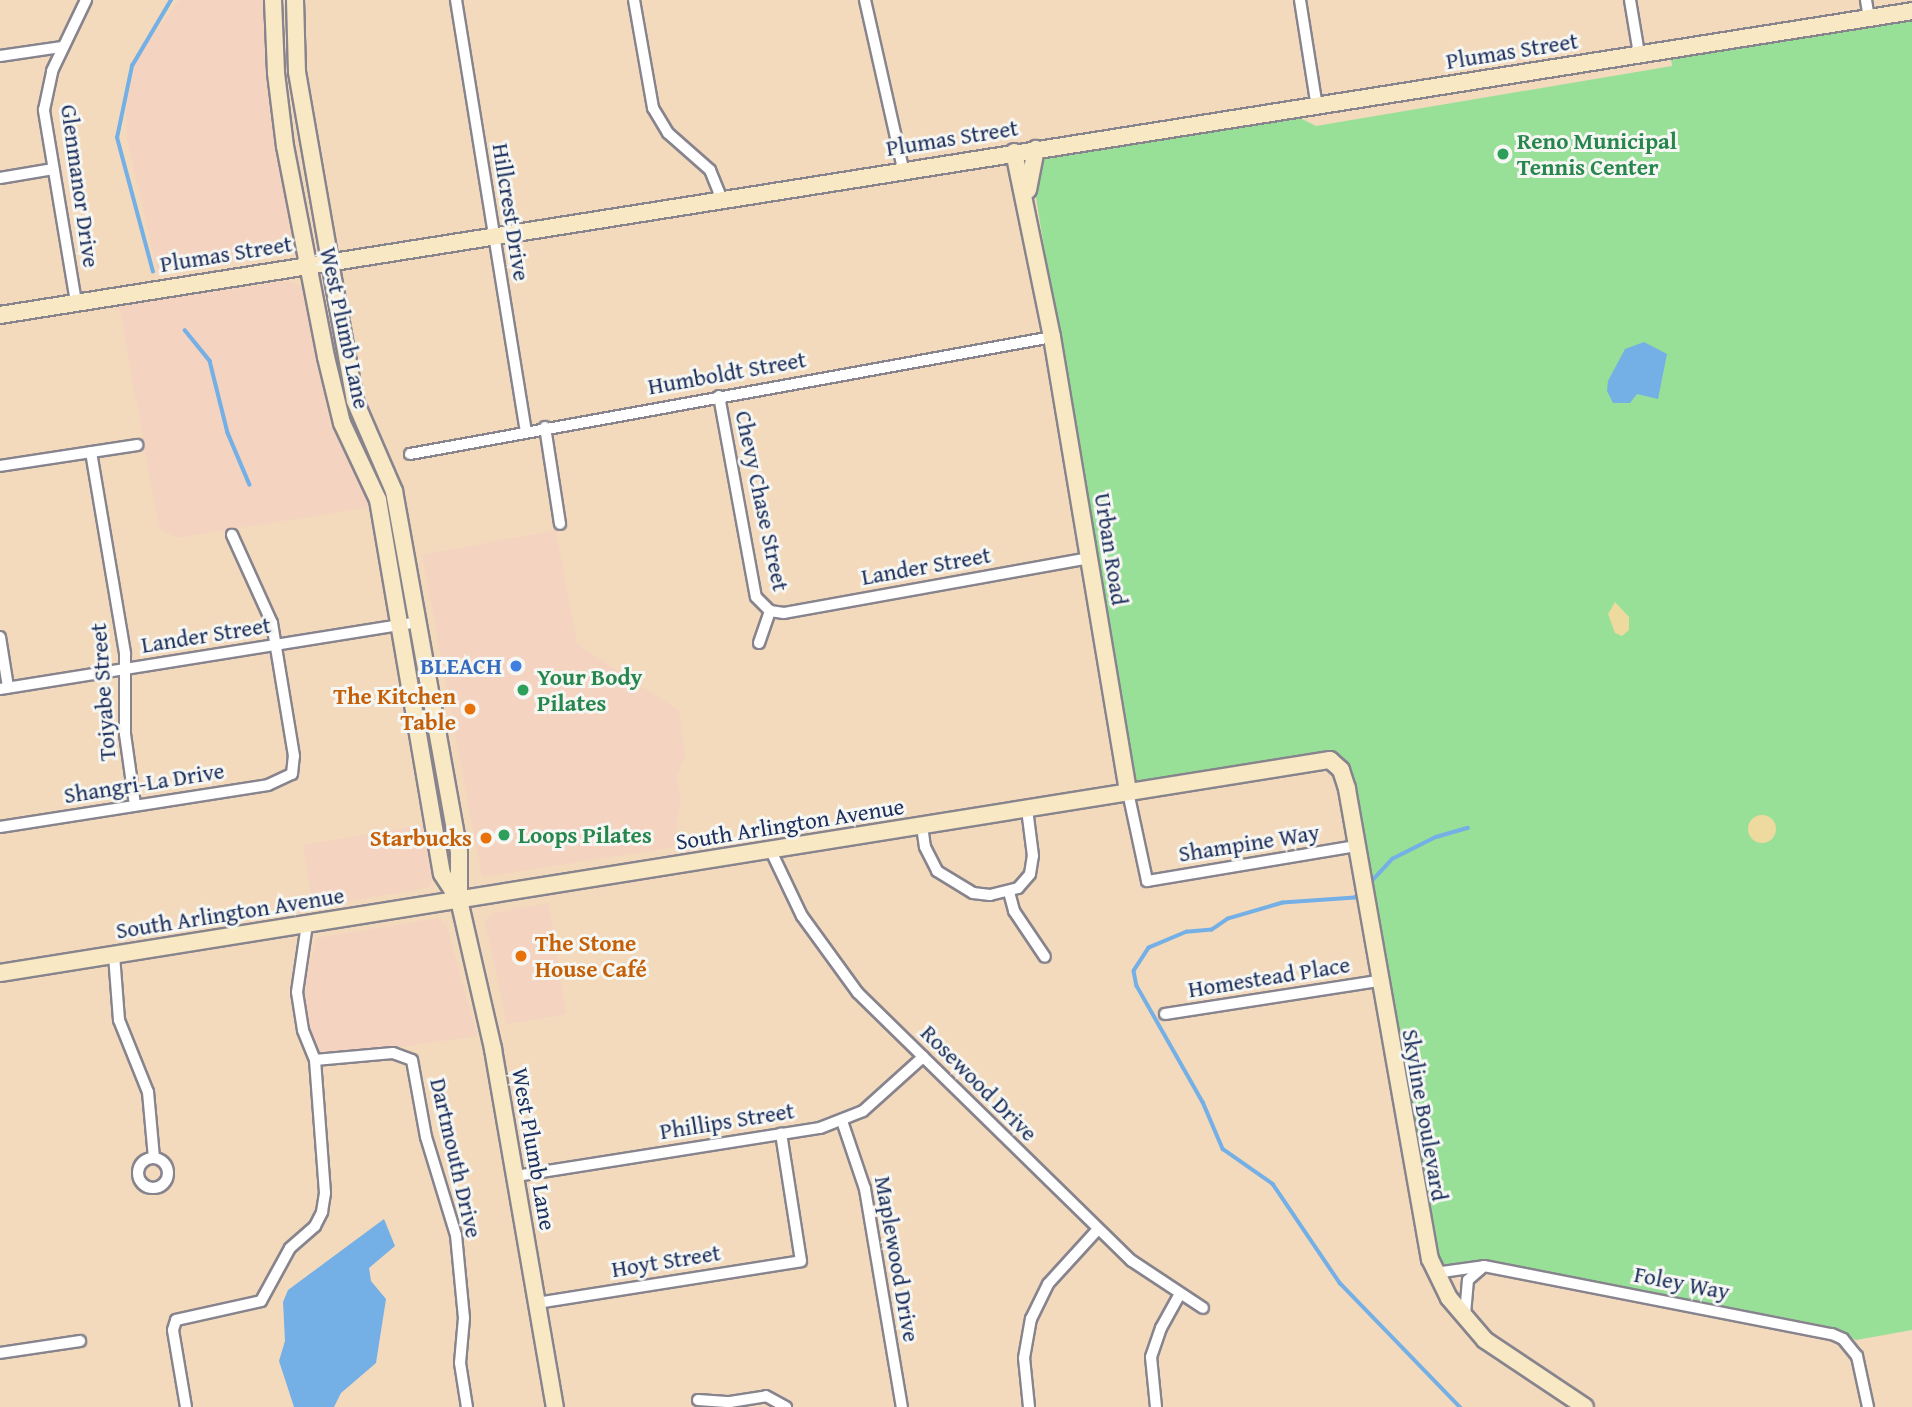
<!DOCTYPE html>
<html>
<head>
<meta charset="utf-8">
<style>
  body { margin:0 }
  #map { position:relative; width:1912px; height:1407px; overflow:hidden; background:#f3dabd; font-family:"Gentium Book Plus",serif }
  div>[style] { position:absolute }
  .built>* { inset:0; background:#f4d3c0 }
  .green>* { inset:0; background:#98df98 }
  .sand>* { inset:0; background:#eeda9e }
  .round { border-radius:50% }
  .water>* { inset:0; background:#74afe5 }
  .stream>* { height:3.5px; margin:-1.75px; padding:0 1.75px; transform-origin:1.75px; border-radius:1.75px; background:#74afe5 }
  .roads { filter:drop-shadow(2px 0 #87848e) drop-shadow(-2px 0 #87848e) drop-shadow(0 2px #87848e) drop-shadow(0 -2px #87848e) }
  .street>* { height:10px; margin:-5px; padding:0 5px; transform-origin:5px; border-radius:5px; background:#fff }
  .street>.ring { margin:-5px; padding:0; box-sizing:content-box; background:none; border:10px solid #fff; border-radius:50% }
  .secondary>* { height:16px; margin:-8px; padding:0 8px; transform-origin:8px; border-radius:8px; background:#f8e8c3 }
  .dots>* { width:19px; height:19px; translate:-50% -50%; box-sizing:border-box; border:4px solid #f6f6f2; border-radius:50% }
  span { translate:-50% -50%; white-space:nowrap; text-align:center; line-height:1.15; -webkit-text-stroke:6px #f6f6f2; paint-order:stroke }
  .street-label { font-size:23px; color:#1b2f5e }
  .leisure-label { font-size:23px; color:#27864d; font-weight:700 }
  .left { translate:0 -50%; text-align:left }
  .shop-label { font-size:23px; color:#366cbe; font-weight:700 }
  .right { translate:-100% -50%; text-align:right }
  .food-label { font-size:23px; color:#c56008; font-weight:700 }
</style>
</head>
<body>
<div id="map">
  <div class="built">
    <i style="clip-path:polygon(179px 0,264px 0,266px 73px,295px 239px,289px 253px,220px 265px,196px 263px,158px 274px,127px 139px,126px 108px,137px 57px)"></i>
    <i style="clip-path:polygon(288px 281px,303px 287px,330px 425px,359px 479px,369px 507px,177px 538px,159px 528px,119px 306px)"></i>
    <i style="clip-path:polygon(556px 530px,577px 644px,679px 711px,685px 757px,677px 775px,681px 800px,674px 847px,482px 877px,422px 555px)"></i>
    <i style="clip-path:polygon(426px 824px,434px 875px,430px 887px,313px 908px,303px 845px)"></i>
    <i style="clip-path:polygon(549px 903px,566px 1014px,507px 1024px,485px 921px,493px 913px)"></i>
    <i style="clip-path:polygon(438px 918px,446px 924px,477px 1036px,335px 1056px,320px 1051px,308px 1030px,302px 993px,317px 938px)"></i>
  </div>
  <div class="green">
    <i style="clip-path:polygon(1912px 20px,1912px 1330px,1856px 1340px,1827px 1326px,1483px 1260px,1441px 1265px,1431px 1239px,1337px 759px,1322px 753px,1132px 784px,1030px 161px,1300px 118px,1316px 126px,1672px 66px,1671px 58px)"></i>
  </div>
  <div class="sand">
    <i style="clip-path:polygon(1615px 602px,1629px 617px,1629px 630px,1622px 636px,1615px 633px,1608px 614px)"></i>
    <i class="round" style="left:1748px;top:815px;width:28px;height:28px"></i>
  </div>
  <div class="water">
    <i style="clip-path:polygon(1644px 342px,1667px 354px,1658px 399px,1637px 394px,1630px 403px,1613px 403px,1607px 391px,1608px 381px,1625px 349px)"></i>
    <i style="clip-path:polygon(384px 1219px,395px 1246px,369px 1268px,371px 1281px,386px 1299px,376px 1363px,341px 1393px,334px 1407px,294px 1407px,279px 1361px,285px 1341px,283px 1302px,288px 1290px)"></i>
  </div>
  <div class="stream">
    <i style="left:153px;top:272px;width:139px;rotate:-105deg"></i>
    <i style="left:117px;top:138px;width:74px;rotate:-78.2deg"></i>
    <i style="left:132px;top:66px;width:77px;rotate:-59.4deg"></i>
    <i style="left:185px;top:330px;width:40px;rotate:51deg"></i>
    <i style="left:210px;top:361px;width:74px;rotate:76deg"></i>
    <i style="left:228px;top:433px;width:56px;rotate:67.1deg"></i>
    <i style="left:1369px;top:884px;width:34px;rotate:-47deg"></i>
    <i style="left:1392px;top:859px;width:49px;rotate:-26.6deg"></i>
    <i style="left:1436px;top:837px;width:33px;rotate:-16deg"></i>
    <i style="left:1361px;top:892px;width:8px;rotate:135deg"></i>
    <i style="left:1355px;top:898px;width:72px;rotate:176deg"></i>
    <i style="left:1283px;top:903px;width:57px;rotate:163.8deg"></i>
    <i style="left:1228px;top:919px;width:19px;rotate:145deg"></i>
    <i style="left:1212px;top:930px;width:25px;rotate:175deg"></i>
    <i style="left:1187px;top:932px;width:41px;rotate:157.2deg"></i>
    <i style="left:1149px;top:948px;width:27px;rotate:123deg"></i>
    <i style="left:1134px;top:971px;width:15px;rotate:79deg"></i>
    <i style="left:1137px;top:986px;width:133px;rotate:60.4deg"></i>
    <i style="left:1203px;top:1102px;width:51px;rotate:66.9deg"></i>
    <i style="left:1223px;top:1149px;width:61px;rotate:35deg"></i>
    <i style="left:1273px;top:1184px;width:120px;rotate:55.9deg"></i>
    <i style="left:1340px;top:1283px;width:173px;rotate:45.9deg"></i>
  </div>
  <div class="roads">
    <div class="street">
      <i style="left:456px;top:0;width:436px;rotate:80.8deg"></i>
      <i style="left:634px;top:0;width:110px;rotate:80deg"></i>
      <i style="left:653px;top:108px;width:29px;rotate:59deg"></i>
      <i style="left:668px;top:133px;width:56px;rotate:41.4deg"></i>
      <i style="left:710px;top:170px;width:29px;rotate:68deg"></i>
      <i style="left:865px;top:0;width:173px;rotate:77.3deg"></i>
      <i style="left:1300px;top:0;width:108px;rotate:81deg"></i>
      <i style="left:1630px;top:0;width:55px;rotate:80.5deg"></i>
      <i style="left:1866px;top:0;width:18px;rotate:81deg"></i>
      <i style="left:0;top:56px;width:63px;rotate:-8.3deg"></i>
      <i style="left:0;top:178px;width:54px;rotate:-9.6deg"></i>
      <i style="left:76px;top:302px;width:195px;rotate:-99.5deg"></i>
      <i style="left:44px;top:110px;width:40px;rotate:-78deg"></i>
      <i style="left:52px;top:71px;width:79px;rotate:-64.4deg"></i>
      <i style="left:719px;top:396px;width:204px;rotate:79.6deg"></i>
      <i style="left:756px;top:597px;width:20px;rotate:45deg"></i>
      <i style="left:770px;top:611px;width:14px;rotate:8deg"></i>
      <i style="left:784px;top:613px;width:311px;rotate:-10.2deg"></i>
      <i style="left:545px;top:427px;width:98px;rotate:81.2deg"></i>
      <i style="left:91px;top:452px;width:205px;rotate:80.4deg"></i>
      <i style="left:125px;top:654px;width:80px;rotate:90deg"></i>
      <i style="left:125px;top:734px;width:72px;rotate:82deg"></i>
      <i style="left:410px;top:454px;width:653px;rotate:-10.33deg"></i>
      <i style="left:0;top:466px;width:139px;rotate:-8.7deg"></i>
      <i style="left:0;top:637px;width:51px;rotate:80.9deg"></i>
      <i style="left:759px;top:643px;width:34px;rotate:-71deg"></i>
      <i style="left:0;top:689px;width:423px;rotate:-9.1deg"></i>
      <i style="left:1128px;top:792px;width:91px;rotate:77.9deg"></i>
      <i style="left:1147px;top:881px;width:213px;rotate:-9.5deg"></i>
      <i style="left:922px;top:826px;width:21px;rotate:82deg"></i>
      <i style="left:925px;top:847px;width:27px;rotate:63deg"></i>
      <i style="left:937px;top:871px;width:42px;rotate:31.4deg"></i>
      <i style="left:973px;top:893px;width:17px;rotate:7deg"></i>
      <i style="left:990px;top:895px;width:29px;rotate:-14deg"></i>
      <i style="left:1018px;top:888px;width:18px;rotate:-49deg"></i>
      <i style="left:1030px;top:874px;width:18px;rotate:-81deg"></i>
      <i style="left:1033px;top:856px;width:47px;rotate:-97.3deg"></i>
      <i style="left:0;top:827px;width:271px;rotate:-8.9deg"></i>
      <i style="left:268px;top:785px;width:26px;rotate:-25deg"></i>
      <i style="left:292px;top:774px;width:18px;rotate:-84deg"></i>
      <i style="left:294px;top:756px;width:135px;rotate:-99.4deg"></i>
      <i style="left:272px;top:623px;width:97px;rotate:-114.4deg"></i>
      <i style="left:770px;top:849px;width:74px;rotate:64.5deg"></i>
      <i style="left:802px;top:916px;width:95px;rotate:54deg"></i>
      <i style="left:858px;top:993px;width:383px;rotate:44.4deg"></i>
      <i style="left:1132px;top:1261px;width:85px;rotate:33.5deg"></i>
      <i style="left:1009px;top:892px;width:20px;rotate:75deg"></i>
      <i style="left:1014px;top:911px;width:55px;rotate:56deg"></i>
      <i style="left:114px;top:955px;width:65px;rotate:85.6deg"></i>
      <i style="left:119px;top:1020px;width:78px;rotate:68.1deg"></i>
      <i style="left:148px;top:1092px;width:66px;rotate:84.8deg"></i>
      <i style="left:1165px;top:1014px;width:217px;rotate:-8.8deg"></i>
      <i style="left:315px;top:1060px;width:78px;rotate:-5.1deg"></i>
      <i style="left:393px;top:1053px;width:20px;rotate:20deg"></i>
      <i style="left:412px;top:1060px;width:78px;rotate:79.7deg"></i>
      <i style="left:426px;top:1137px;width:102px;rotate:73deg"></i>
      <i style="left:456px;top:1235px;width:83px;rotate:84.5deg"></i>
      <i style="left:464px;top:1318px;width:45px;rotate:95.1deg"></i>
      <i style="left:460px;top:1363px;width:45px;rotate:81deg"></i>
      <i style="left:842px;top:1121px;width:72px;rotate:71.3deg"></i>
      <i style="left:865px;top:1189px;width:221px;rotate:80.4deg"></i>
      <i class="ring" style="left:138px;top:1158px;width:20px;height:20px"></i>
      <i style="left:516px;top:1176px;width:308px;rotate:-9deg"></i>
      <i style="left:820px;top:1128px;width:46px;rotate:-21.6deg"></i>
      <i style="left:863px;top:1111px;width:81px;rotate:-42deg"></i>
      <i style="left:1435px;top:1273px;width:49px;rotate:-8.1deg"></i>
      <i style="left:1484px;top:1266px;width:355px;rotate:11.1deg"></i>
      <i style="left:1832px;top:1334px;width:12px;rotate:24deg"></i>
      <i style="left:1843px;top:1339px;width:22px;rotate:51deg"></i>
      <i style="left:1857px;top:1356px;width:52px;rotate:77.8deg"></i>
      <i style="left:537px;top:1303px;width:267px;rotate:-9deg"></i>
      <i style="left:801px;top:1261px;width:129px;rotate:-98.9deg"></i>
      <i style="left:1465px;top:1314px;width:34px;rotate:-85deg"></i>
      <i style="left:1468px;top:1280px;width:21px;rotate:-41deg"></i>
      <i style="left:0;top:1353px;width:81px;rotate:-8.5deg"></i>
      <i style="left:698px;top:1400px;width:32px;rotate:4deg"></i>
      <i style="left:730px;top:1402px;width:36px;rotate:-9deg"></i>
      <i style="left:766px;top:1396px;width:23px;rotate:29deg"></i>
      <i style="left:186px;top:1407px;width:78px;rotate:-99.6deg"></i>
      <i style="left:173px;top:1330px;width:10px;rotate:-73deg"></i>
      <i style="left:176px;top:1320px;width:87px;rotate:-12.6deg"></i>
      <i style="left:261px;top:1301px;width:60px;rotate:-61.3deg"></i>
      <i style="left:290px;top:1248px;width:33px;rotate:-41deg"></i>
      <i style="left:315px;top:1226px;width:16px;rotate:-63deg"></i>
      <i style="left:322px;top:1212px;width:19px;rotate:-81deg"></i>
      <i style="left:325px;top:1193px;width:133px;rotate:-94.3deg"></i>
      <i style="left:315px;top:1060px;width:32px;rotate:-112deg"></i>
      <i style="left:303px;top:1030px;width:38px;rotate:-99deg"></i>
      <i style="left:297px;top:992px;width:69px;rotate:-81.6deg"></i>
      <i style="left:1029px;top:1407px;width:49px;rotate:-95.8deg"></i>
      <i style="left:1024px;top:1358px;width:40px;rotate:-80deg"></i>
      <i style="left:1031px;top:1319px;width:39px;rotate:-64deg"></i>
      <i style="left:1048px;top:1284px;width:74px;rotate:-47.7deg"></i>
      <i style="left:1156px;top:1407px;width:50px;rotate:-95.7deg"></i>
      <i style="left:1151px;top:1357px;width:31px;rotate:-71deg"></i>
      <i style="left:1161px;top:1328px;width:38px;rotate:-61deg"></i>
    </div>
    <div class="secondary">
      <i style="left:273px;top:0;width:73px;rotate:87.6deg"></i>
      <i style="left:276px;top:73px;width:74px;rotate:83deg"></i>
      <i style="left:285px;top:146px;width:215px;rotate:79deg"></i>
      <i style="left:326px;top:357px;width:68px;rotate:76.4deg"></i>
      <i style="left:342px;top:423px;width:85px;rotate:64.9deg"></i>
      <i style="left:378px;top:500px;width:379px;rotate:80.3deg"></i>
      <i style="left:442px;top:874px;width:31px;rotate:57deg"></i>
      <i style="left:295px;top:0;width:72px;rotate:88.4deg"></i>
      <i style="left:297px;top:72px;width:193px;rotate:80.1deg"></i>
      <i style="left:330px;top:262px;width:141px;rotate:79.8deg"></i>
      <i style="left:355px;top:401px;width:98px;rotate:66.6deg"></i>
      <i style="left:394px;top:491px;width:367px;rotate:79.8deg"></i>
      <i style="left:459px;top:852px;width:48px;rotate:90deg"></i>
      <i style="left:459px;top:900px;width:153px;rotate:77.1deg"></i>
      <i style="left:493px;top:1049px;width:363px;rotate:80.2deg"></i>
      <i style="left:1014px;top:152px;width:189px;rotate:78.4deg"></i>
      <i style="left:1052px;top:337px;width:461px;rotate:80.5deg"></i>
      <i style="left:1028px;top:190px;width:42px;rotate:-79deg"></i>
      <i style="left:0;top:315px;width:1936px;rotate:-9.03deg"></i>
      <i style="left:0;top:973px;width:1347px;rotate:-9.1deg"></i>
      <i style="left:1330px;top:760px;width:15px;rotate:42deg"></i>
      <i style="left:1341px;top:770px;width:20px;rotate:72deg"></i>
      <i style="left:1347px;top:789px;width:477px;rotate:80deg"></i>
      <i style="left:1430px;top:1259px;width:43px;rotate:64deg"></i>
      <i style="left:1449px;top:1298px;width:55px;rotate:49.4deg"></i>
      <i style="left:1485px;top:1340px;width:120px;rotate:33.8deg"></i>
    </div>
  </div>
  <div class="dots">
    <i style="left:1503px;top:154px;background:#2e9e5b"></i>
    <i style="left:516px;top:666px;background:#3f7fe0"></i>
    <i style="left:523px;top:690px;background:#2e9e5b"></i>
    <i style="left:470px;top:709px;background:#e8710a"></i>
    <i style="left:504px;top:835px;background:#2e9e5b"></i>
    <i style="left:486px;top:838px;background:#e8710a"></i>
    <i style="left:521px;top:956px;background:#e8710a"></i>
  </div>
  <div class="street-label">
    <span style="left:1512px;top:51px;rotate:-9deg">Plumas Street</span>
    <span style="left:952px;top:138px;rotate:-9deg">Plumas Street</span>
    <span style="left:80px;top:186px;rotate:82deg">Glenmanor Drive</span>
    <span style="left:511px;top:212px;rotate:81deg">Hillcrest Drive</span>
    <span style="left:226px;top:254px;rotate:-9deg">Plumas Street</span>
    <span style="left:345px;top:328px;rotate:78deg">West Plumb Lane</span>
    <span style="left:727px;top:373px;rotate:-10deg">Humboldt Street</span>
    <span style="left:762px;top:501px;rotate:78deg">Chevy Chase Street</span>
    <span style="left:1111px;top:549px;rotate:81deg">Urban Road</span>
    <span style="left:926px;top:566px;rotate:-10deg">Lander Street</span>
    <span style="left:206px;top:635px;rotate:-9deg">Lander Street</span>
    <span style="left:103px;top:692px;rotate:-94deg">Toiyabe Street</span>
    <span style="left:144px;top:783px;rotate:-9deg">Shangri-La Drive</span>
    <span style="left:790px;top:824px;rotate:-9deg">South Arlington Avenue</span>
    <span style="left:1249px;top:843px;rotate:-9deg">Shampine Way</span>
    <span style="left:230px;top:913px;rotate:-9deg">South Arlington Avenue</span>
    <span style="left:1269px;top:977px;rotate:-9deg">Homestead Place</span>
    <span style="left:979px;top:1083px;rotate:45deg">Rosewood Drive</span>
    <span style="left:1425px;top:1115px;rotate:80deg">Skyline Boulevard</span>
    <span style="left:727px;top:1121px;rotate:-9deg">Phillips Street</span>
    <span style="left:534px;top:1149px;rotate:80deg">West Plumb Lane</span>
    <span style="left:456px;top:1158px;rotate:77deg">Dartmouth Drive</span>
    <span style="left:897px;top:1259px;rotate:80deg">Maplewood Drive</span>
    <span style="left:666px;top:1261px;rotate:-9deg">Hoyt Street</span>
    <span style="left:1682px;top:1283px;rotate:11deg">Foley Way</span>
  </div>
  <div class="leisure-label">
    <span class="left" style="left:1517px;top:154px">Reno Municipal<br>Tennis Center</span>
    <span class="left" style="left:537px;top:690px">Your Body<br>Pilates</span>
    <span class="left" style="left:518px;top:835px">Loops Pilates</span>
  </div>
  <div class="shop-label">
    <span class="right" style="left:502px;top:666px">BLEACH</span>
  </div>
  <div class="food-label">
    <span class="right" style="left:456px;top:709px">The Kitchen<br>Table</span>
    <span class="right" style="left:472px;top:838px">Starbucks</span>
    <span class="left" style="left:535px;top:956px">The Stone<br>House Café</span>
  </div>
</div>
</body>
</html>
